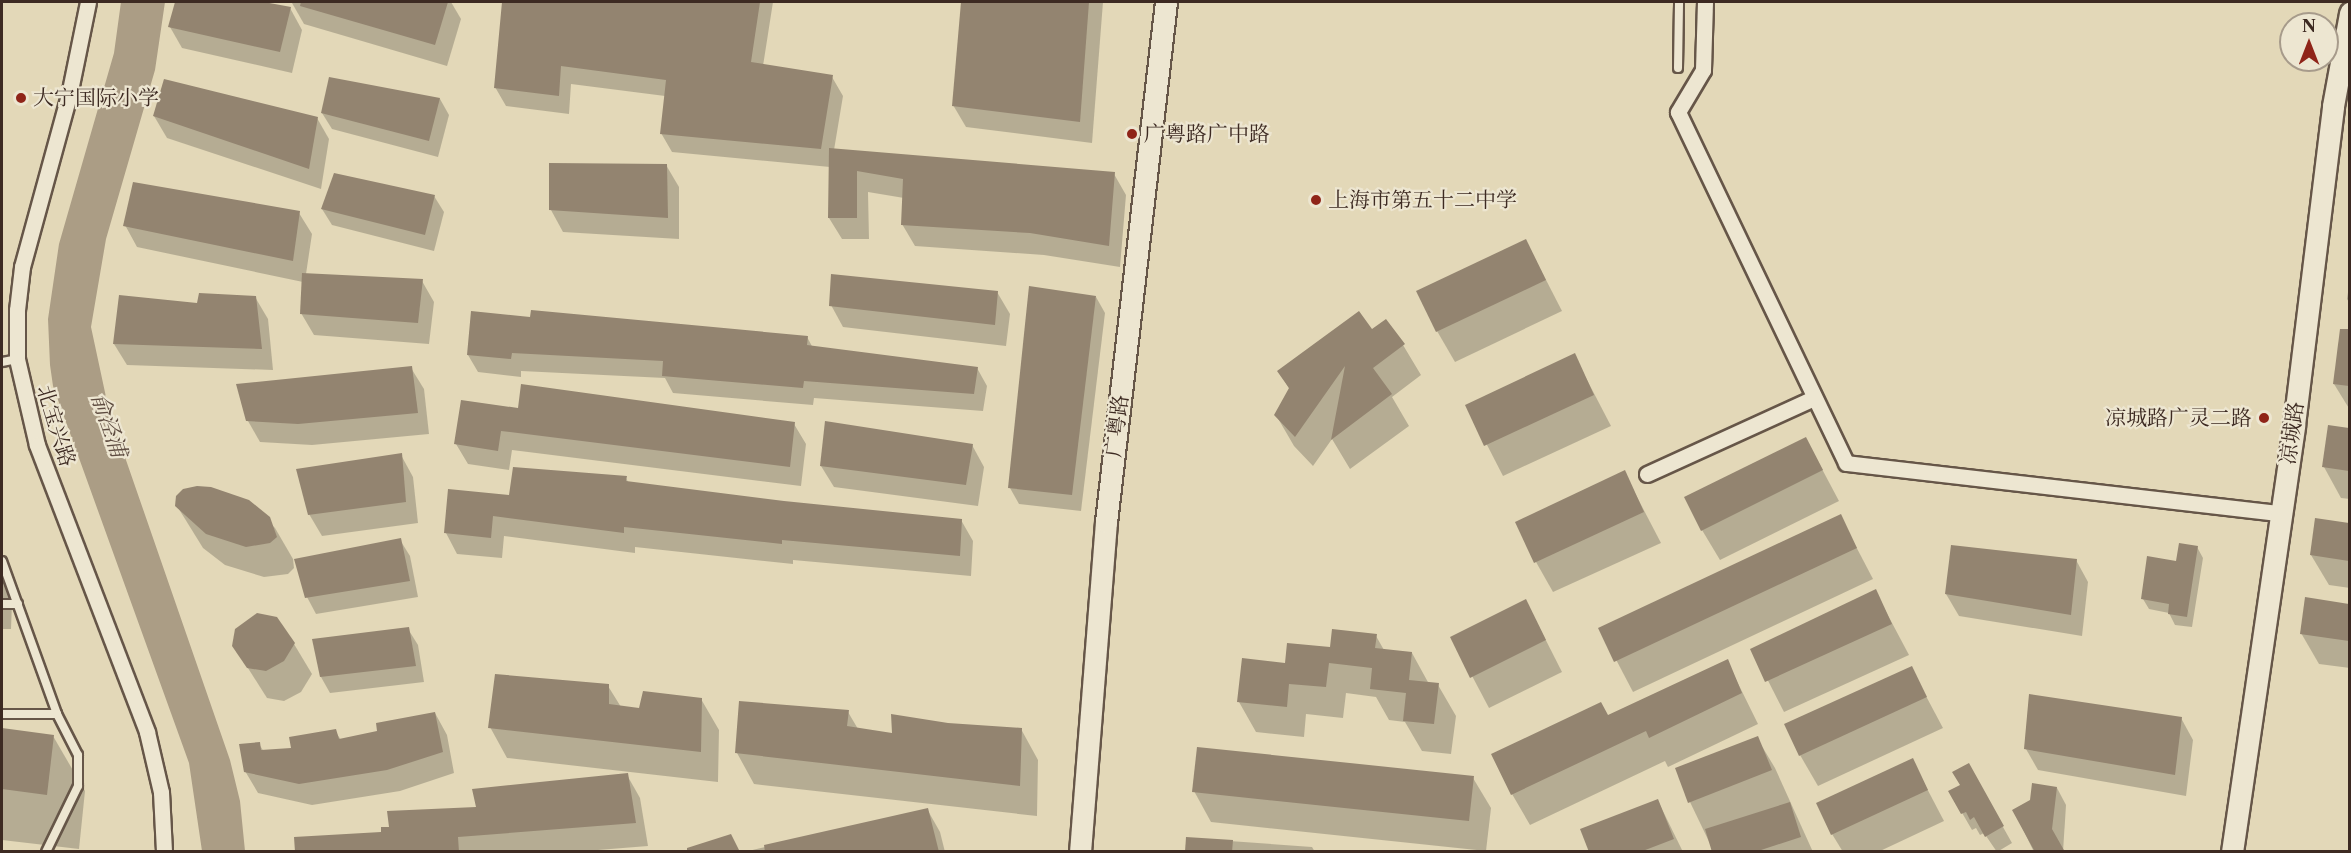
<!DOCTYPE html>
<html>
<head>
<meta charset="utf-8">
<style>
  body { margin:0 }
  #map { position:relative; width:2351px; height:853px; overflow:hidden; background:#e3d8b8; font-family:"Libre Caslon Text","Noto Serif SC",serif }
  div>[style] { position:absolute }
  .water>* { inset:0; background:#ab9d85 }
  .shadow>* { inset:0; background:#0003 }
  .building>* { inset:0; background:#938470 }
  .roads { filter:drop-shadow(2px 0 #665648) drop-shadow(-2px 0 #665648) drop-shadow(0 2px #665648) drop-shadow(0 -2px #665648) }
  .lane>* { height:8px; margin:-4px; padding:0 4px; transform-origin:4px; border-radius:4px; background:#ede6d1 }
  .street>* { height:15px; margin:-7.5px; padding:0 7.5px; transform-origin:7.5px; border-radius:7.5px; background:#ede6d1 }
  .secondary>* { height:21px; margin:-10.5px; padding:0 10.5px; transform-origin:10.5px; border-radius:10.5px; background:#ede6d1 }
  .dots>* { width:16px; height:16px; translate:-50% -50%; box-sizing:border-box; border:3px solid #ede6d1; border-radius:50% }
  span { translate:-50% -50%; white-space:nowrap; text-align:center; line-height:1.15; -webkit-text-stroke:4.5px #ede6d1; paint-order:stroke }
  .poi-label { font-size:21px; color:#3d2a22 }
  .left { translate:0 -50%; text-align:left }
  .right { translate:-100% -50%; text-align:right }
  .street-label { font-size:21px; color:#3d2a22 }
  .water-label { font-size:22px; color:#5e4c40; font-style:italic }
  .frame { position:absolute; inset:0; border:3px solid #3d2a22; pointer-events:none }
  .north { position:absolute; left:2279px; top:12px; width:60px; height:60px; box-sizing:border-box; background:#ede6d1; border:2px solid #a79b8b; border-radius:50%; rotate:0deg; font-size:16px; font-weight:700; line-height:24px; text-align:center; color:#3d2a22 }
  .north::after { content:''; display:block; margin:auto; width:21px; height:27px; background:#8f2418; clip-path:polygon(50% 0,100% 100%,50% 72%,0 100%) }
</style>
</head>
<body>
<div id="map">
  <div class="water">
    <i style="clip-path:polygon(121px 2px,165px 2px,155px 70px,106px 239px,91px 327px,109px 411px,230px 760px,240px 801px,245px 851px,202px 851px,189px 763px,53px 386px,50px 365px,48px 319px,59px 244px,114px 53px)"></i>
  </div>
  <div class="shadow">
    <i style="clip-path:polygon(176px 2px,256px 2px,290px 8px,302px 30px,292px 73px,182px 48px,170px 27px)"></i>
    <i style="clip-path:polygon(451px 2px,461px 19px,447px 66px,304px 24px,292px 3px)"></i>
    <i style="clip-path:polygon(503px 2px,773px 2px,763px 66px,832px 77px,843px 96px,834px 150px,1114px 174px,1126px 195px,1120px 267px,1044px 255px,915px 246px,902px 224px,904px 198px,868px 192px,869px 239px,842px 239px,829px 218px,830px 167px,672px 152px,661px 133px,665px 96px,571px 84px,569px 114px,506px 106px,495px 87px)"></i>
    <i style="clip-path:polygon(963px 2px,1103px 2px,1092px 143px,966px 127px,953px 105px)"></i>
    <i style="clip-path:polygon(440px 99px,449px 115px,438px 157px,332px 129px,322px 113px)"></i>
    <i style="clip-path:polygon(154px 116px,317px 118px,329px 139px,321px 189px,167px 138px)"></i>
    <i style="clip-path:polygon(666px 165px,679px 187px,679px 239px,563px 232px,551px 210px)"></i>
    <i style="clip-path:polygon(434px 196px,444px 212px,434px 251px,332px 225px,322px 209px)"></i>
    <i style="clip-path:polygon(299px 213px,312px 234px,306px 274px,422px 281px,434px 302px,429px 344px,314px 335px,301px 313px,303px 282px,137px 247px,125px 225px)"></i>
    <i style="clip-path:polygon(1526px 241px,1562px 311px,1455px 362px,1437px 331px)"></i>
    <i style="clip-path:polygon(2350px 279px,2350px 304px,2347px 299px)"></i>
    <i style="clip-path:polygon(997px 292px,1010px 314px,1006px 346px,843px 327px,831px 305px)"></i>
    <i style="clip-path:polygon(255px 297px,268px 319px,273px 370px,127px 365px,114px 344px)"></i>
    <i style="clip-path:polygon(1096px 297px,1105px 313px,1081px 511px,1019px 504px,1010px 488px)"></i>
    <i style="clip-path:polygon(531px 318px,807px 337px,813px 348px,977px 368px,987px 386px,983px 411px,814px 398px,813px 405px,673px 393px,665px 378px,521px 371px,521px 377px,478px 372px,468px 355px)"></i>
    <i style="clip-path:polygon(2340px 344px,2350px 345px,2350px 410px,2334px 384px)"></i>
    <i style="clip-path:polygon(1403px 345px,1421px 375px,1392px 397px,1409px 426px,1350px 469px,1332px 439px,1313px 466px,1294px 446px,1276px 415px,1290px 390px,1279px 372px)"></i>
    <i style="clip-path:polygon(1574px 355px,1611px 426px,1503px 476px,1467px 406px)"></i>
    <i style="clip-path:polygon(411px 368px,424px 389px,429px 434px,312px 445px,260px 442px,248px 421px)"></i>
    <i style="clip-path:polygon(519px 410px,794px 424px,806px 444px,801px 486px,512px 450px,509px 470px,468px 464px,456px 444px)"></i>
    <i style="clip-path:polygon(2329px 427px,2350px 430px,2350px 499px,2341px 498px,2324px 467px)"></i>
    <i style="clip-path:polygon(1806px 439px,1839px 501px,1720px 560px,1702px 530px)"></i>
    <i style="clip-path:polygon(972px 445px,984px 467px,978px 506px,834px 487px,821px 466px)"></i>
    <i style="clip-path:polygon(401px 455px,413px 477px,418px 523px,322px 536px,309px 514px)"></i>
    <i style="clip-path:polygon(1624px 472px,1661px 543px,1553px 592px,1536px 562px)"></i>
    <i style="clip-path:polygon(626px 478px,628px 482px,784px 503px,961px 520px,973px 541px,971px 576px,793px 560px,793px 564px,635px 547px,635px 553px,504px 536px,502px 558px,457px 554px,446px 533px,511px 497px)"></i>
    <i style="clip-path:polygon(249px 502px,275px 528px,293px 559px,294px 568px,288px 574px,264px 577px,225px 565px,203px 548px,177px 506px)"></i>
    <i style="clip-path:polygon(1840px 516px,1873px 579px,1633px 692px,1600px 629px)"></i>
    <i style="clip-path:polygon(2317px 520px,2350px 525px,2350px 588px,2329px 585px,2311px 555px)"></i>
    <i style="clip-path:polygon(400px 540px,410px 556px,418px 597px,316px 614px,307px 597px)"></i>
    <i style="clip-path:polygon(2197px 547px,2203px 558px,2192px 627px,2175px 625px,2169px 613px,2149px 609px,2143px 599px)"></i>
    <i style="clip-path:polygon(2px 556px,13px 576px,11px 629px,2px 629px)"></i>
    <i style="clip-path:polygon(2076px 560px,2088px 582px,2082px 636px,1959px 616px,1946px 594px)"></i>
    <i style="clip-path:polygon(1875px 591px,1909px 655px,1784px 712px,1752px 649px)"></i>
    <i style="clip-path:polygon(2306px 599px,2350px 605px,2350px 668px,2319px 664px,2301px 633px)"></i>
    <i style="clip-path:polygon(1526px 601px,1562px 672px,1489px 708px,1452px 638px)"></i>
    <i style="clip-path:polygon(408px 629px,418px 645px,424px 682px,330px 693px,321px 677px,314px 640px)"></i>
    <i style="clip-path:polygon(1376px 636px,1384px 650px,1412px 653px,1429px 684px,1438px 685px,1456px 716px,1451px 754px,1422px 751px,1405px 722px,1389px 720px,1376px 697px,1346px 693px,1343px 718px,1306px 714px,1304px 737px,1256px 732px,1239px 702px,1286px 664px)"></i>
    <i style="clip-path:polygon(294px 644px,312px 674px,301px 692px,284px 701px,267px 698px,234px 646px)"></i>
    <i style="clip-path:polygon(1727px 661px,1758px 724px,1668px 767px,1665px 761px,1530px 825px,1512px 794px,1608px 717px)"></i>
    <i style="clip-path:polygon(1911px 668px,1943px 728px,1818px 786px,1800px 755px)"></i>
    <i style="clip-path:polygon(608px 686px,621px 707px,640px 710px,701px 699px,719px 730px,718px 782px,507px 758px,490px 727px)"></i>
    <i style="clip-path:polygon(848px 712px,858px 729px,893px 735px,1021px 729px,1038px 760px,1037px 816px,754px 784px,737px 753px)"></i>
    <i style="clip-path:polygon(435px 713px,447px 735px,454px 773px,400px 791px,312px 805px,258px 793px,245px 771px,259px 744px,264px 752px,293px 749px,335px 731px,341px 740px,379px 733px)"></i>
    <i style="clip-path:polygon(2181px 718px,2193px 740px,2186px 796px,2038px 770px,2026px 749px)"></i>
    <i style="clip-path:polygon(2px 730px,53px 736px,85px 791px,79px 849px,2px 840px)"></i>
    <i style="clip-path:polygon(1757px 738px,1775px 768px,1813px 852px,1714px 852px,1690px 802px)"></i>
    <i style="clip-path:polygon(1912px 760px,1944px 821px,1878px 852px,1843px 852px,1832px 834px)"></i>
    <i style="clip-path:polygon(627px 775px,640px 798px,648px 846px,573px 852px,297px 852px)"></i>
    <i style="clip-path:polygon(1473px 778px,1491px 808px,1486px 851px,1211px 822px,1194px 791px)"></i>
    <i style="clip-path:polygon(1977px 781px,2012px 843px,1997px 852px,1984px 833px,1980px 835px,1976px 828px,1972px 830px,1950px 792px)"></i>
    <i style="clip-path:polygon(2057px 788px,2066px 805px,2063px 852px,2034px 852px,2014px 811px)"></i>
    <i style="clip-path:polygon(1658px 801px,1683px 852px,1590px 852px)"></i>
    <i style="clip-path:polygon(927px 809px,940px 832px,945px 852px,744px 852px)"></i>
    <i style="clip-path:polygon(1187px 838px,1312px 847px,1315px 852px,1186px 852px)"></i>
  </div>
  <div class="building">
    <i style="clip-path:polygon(175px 2px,264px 2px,291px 7px,280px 52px,168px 27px)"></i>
    <i style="clip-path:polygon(301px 2px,448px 2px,435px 45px,300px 6px)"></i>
    <i style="clip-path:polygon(502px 2px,760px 2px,751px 62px,833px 75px,821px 149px,660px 134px,666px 80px,561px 66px,559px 96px,494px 88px)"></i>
    <i style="clip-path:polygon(961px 2px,1089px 2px,1080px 122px,952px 106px)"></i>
    <i style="clip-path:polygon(329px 77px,440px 98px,429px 141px,321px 113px)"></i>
    <i style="clip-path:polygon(164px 79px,318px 117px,309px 169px,153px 116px)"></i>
    <i style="clip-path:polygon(829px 148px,1115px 172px,1109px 246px,1030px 233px,901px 225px,903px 179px,857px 171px,857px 218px,828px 218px)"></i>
    <i style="clip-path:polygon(549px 163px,667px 164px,668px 218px,549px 210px)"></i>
    <i style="clip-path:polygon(334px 173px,435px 195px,425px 235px,321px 209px)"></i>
    <i style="clip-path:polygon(133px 182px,300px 211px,293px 261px,123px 226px)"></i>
    <i style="clip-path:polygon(1526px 239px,1546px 280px,1436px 332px,1416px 291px)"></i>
    <i style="clip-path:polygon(302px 273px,423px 279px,418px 323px,300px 314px)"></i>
    <i style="clip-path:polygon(831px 274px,998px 291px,995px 325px,829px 306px)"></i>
    <i style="clip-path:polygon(1029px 286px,1096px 296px,1072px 495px,1008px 488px)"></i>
    <i style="clip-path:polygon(199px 293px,256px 296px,262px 349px,113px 344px,119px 295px,197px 303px)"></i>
    <i style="clip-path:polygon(531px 310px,808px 336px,807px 345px,978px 367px,974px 394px,804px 381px,803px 388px,662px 376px,663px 361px,512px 353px,511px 359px,467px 355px,471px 311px,530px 317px)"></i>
    <i style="clip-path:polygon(1359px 311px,1372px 329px,1386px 319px,1405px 344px,1373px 368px,1392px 394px,1331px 440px,1345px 366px,1295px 437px,1274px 415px,1289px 388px,1277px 371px)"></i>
    <i style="clip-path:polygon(2340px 329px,2349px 329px,2349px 386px,2333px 384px)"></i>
    <i style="clip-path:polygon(1575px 353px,1594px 395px,1484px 446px,1465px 405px)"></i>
    <i style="clip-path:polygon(412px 366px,418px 413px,298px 424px,246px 421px,236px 384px)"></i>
    <i style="clip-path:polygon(521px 384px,795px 422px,790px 467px,501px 431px,498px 451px,454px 444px,461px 400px,518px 408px)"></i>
    <i style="clip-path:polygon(825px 421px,973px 444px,966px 485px,820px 466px)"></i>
    <i style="clip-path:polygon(2328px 425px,2349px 428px,2349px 471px,2322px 467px)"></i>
    <i style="clip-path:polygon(1806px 437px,1823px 470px,1701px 531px,1684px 497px)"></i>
    <i style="clip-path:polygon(402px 453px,406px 502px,308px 515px,296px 469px)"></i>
    <i style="clip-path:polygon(513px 467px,627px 476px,626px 481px,784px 501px,962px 519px,960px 556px,782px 540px,782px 544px,624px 527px,624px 533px,493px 516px,491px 538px,444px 533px,448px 489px,509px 495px)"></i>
    <i style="clip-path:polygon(1625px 470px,1644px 512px,1534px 563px,1515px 522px)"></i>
    <i style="clip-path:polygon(197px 486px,211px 487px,249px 500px,270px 517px,277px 537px,270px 543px,246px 547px,206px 534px,175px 506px,176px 496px,183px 489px)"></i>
    <i style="clip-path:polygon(1841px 514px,1857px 548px,1614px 662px,1598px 628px)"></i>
    <i style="clip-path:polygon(2315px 518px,2349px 523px,2349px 561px,2310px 555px)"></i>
    <i style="clip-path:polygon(401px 538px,410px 581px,305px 598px,294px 559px)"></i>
    <i style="clip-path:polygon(2179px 543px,2198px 546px,2187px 617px,2168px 614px,2169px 604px,2141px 599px,2147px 556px,2176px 561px)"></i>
    <i style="clip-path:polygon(1951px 545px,2077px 559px,2071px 615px,1945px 594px)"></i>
    <i style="clip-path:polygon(1876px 589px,1892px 624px,1765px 682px,1750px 649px)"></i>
    <i style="clip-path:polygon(2305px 597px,2349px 604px,2349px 641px,2300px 634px)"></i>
    <i style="clip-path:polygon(1526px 599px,1546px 640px,1470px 678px,1450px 637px)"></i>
    <i style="clip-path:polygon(257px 613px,277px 617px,295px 643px,284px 661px,266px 671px,247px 668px,232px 646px,235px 629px)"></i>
    <i style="clip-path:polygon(409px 627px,416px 666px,320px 677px,312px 639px)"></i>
    <i style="clip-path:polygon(1332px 629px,1377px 634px,1375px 648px,1412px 652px,1409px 680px,1439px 683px,1434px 724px,1403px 721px,1406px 693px,1370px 689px,1372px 668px,1329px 663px,1326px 687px,1289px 684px,1287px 707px,1237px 702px,1242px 658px,1285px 663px,1287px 643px,1330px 647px)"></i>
    <i style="clip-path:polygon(1728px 659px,1742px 693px,1649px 738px,1646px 731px,1511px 795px,1491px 754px,1601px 702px,1608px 715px)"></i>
    <i style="clip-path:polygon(1912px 666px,1927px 697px,1799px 756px,1784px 724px)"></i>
    <i style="clip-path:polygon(495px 674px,609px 684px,609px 704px,639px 708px,643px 691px,702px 698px,701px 752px,488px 728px)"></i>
    <i style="clip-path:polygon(2029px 694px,2182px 717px,2175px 775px,2024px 749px)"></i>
    <i style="clip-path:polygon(739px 701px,849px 710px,847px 726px,892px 733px,891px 714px,948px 723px,1022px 728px,1020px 786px,735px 753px)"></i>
    <i style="clip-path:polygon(435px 712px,443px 752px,387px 770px,299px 784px,244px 772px,239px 744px,260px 742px,261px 750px,291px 748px,289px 737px,336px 729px,339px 739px,377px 731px,376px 723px)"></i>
    <i style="clip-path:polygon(2px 728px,54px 735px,47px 795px,2px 789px)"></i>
    <i style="clip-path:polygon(1758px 736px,1772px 770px,1688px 803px,1675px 768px)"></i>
    <i style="clip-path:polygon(1197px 747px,1474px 776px,1469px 821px,1192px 792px)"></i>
    <i style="clip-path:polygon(1913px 758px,1928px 790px,1831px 835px,1816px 803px)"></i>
    <i style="clip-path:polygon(1969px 763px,2004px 826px,1985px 837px,1974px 817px,1970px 820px,1966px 812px,1961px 814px,1948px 791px,1960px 785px,1952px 772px)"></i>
    <i style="clip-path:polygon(628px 773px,636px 823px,458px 837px,459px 852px,295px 852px,294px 837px,381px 832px,381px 827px,389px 827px,387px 811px,476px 807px,472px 789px)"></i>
    <i style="clip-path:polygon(2032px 783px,2057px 787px,2052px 829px,2065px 852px,2035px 852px,2012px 810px,2030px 800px)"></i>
    <i style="clip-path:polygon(1658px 799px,1674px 839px,1640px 852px,1589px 852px,1580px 829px)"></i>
    <i style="clip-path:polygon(1790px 802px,1801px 837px,1755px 852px,1712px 852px,1705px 829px)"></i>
    <i style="clip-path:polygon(928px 808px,939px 852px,765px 852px,764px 845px)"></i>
    <i style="clip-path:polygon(731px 834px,740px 852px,687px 852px,687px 848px)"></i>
    <i style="clip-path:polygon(1186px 837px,1233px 840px,1232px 852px,1185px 852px)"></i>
  </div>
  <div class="roads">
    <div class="lane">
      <i style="left:1678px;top:68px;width:66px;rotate:-89.1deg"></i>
      <i style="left:2px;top:362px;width:15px;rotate:-11deg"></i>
      <i style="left:2px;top:561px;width:163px;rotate:70.2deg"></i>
      <i style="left:57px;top:714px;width:46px;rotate:62.9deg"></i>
      <i style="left:78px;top:755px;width:31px;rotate:90deg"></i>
      <i style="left:78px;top:786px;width:73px;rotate:115.9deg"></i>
      <i style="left:2px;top:604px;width:16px"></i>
      <i style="left:2px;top:714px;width:55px"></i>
    </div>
    <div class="street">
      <i style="left:88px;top:2px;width:95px;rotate:101.5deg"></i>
      <i style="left:69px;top:95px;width:178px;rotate:105.3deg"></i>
      <i style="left:22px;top:267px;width:43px;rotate:96.6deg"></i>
      <i style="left:17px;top:310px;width:49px;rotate:90deg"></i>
      <i style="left:17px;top:359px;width:88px;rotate:76.9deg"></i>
      <i style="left:37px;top:445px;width:307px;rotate:69deg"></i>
      <i style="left:147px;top:732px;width:62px;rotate:76.9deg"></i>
      <i style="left:161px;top:792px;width:60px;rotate:87.1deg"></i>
      <i style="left:1705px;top:2px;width:68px;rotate:91.7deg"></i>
      <i style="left:1703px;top:70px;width:49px;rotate:120.8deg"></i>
      <i style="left:1678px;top:112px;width:389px;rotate:64.4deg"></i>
      <i style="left:1846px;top:463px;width:438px;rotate:6.6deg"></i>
      <i style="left:1647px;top:474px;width:183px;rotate:-24.5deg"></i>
    </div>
    <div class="secondary">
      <i style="left:1080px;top:852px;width:331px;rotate:-85.5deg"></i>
      <i style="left:1106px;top:522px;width:523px;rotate:-83.42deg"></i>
      <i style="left:2232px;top:852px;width:431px;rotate:-81.7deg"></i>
      <i style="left:2294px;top:425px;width:321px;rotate:-83deg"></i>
      <i style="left:2333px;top:106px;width:95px;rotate:-79.6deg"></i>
    </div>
  </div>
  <div class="dots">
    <i style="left:21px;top:98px;background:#8f2418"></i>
    <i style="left:1132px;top:134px;background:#8f2418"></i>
    <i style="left:1316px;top:200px;background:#8f2418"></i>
    <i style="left:2264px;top:418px;background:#8f2418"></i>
  </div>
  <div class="poi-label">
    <span class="left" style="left:33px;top:98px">大宁国际小学</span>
    <span class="left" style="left:1144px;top:134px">广粤路广中路</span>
    <span class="left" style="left:1328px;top:200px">上海市第五十二中学</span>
    <span class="right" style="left:2252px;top:418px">凉城路广灵二路</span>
  </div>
  <div class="street-label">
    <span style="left:56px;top:426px;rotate:73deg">北宝兴路</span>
    <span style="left:1117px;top:426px;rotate:-83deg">广粤路</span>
    <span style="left:2292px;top:433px;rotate:-82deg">凉城路</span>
  </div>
  <div class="water-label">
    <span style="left:109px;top:425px;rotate:71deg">俞泾浦</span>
  </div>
  <div class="frame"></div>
  <div class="north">N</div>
</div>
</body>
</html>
